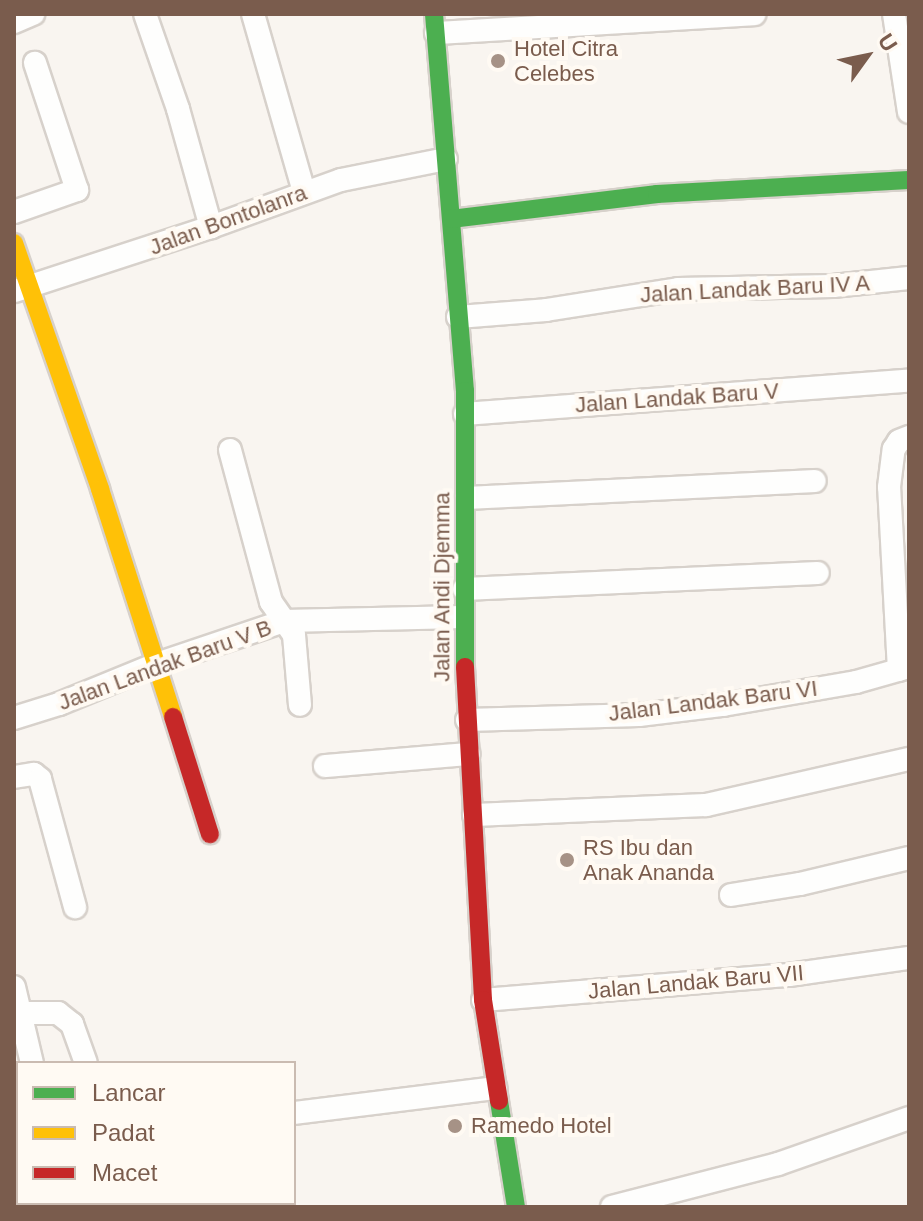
<!DOCTYPE html>
<html>
<head>
<meta charset="utf-8">
<style>
  body { margin:0 }
  #map { position:relative; width:923px; height:1221px; overflow:hidden; background:#f9f5f0; font-family:Arial,sans-serif }
  div>[style] { position:absolute }
  .roads { filter:drop-shadow(2px 0 #d7d1cb) drop-shadow(-2px 0 #d7d1cb) drop-shadow(0 2px #d7d1cb) drop-shadow(0 -2px #d7d1cb) }
  .street>* { height:22px; margin:-11px; padding:0 11px; transform-origin:11px; border-radius:11px; background:#fefefd }
  .fast>* { height:18px; margin:-9px; padding:0 9px; transform-origin:9px; border-radius:9px; background:#4caf50 }
  .slow>* { height:18px; margin:-9px; padding:0 9px; transform-origin:9px; border-radius:9px; background:#ffc107 }
  .jam>* { height:18px; margin:-9px; padding:0 9px; transform-origin:9px; border-radius:9px; background:#c62828 }
  .dots>* { width:22px; height:22px; translate:-50% -50%; box-sizing:border-box; border:4px solid #fffaf3; border-radius:50% }
  span { translate:-50% -50%; white-space:nowrap; text-align:center; line-height:1.15; -webkit-text-stroke:8px #fffaf3; paint-order:stroke }
  .poi-label { font-size:22px; color:#7a5c4d }
  .left { translate:0 -50%; text-align:left }
  .street-label { font-size:22px; color:#7a5c4d }
  .frame { position:absolute; inset:0; border:16px solid #7a5c4d; pointer-events:none }
  .legend { position:absolute; left:16px; top:1061px; width:280px; height:144px; box-sizing:border-box; background:#fffaf3; border:2px solid #cabbb1; margin:0; padding:10px 14px; list-style:none; font-size:24px; color:#7a5c4d }
  .legend li { display:flex; align-items:center; gap:16px; height:40px }
  .legend b { width:40px; border:2px solid #cabbb1 }
  .north { position:absolute; left:827px; top:16px; width:80px; height:80px; -webkit-text-stroke:6px #fffaf3; paint-order:stroke; rotate:57deg; font-size:22px; font-weight:700; line-height:32px; text-align:center; color:#7a5c4d }
  .north::after { content:''; display:block; margin:auto; width:28px; height:36px; background:#7a5c4d; clip-path:polygon(50% 0,100% 100%,50% 72%,0 100%) }
</style>
</head>
<body>
<div id="map">
  <div class="roads">
    <div class="street">
      <i style="left:145px;top:14px;width:101px;rotate:70.8deg"></i>
      <i style="left:178px;top:109px;width:123px;rotate:74.4deg"></i>
      <i style="left:253px;top:14px;width:185px;rotate:74deg"></i>
      <i style="left:894px;top:14px;width:99px;rotate:81.3deg"></i>
      <i style="left:14px;top:22px;width:21px;rotate:-23deg"></i>
      <i style="left:436px;top:33px;width:319px;rotate:-3.4deg"></i>
      <i style="left:14px;top:212px;width:67px;rotate:-19.2deg"></i>
      <i style="left:77px;top:190px;width:134px;rotate:-108.3deg"></i>
      <i style="left:15px;top:291px;width:206px;rotate:-18.1deg"></i>
      <i style="left:211px;top:227px;width:138px;rotate:-19.9deg"></i>
      <i style="left:341px;top:180px;width:107px;rotate:-11.3deg"></i>
      <i style="left:458px;top:317px;width:88px;rotate:-4.5deg"></i>
      <i style="left:546px;top:310px;width:134px;rotate:-9deg"></i>
      <i style="left:678px;top:289px;width:155px;rotate:-1.1deg"></i>
      <i style="left:833px;top:286px;width:76px;rotate:-6deg"></i>
      <i style="left:465px;top:414px;width:445px;rotate:-4.3deg"></i>
      <i style="left:230px;top:450px;width:157px;rotate:74.9deg"></i>
      <i style="left:271px;top:602px;width:40px;rotate:55.1deg"></i>
      <i style="left:294px;top:635px;width:70px;rotate:85.1deg"></i>
      <i style="left:467px;top:498px;width:348px;rotate:-2.8deg"></i>
      <i style="left:464px;top:589px;width:354px;rotate:-2.6deg"></i>
      <i style="left:899px;top:670px;width:183px;rotate:-93.1deg"></i>
      <i style="left:889px;top:487px;width:38px;rotate:-83deg"></i>
      <i style="left:894px;top:449px;width:9px;rotate:-58deg"></i>
      <i style="left:899px;top:441px;width:11px;rotate:-22deg"></i>
      <i style="left:14px;top:718px;width:47px;rotate:-17.3deg"></i>
      <i style="left:59px;top:704px;width:103px;rotate:-22.3deg"></i>
      <i style="left:154px;top:665px;width:137px;rotate:-18.7deg"></i>
      <i style="left:284px;top:621px;width:178px;rotate:-1.3deg"></i>
      <i style="left:467px;top:720px;width:172px;rotate:-1.7deg"></i>
      <i style="left:639px;top:715px;width:85px;rotate:-6.8deg"></i>
      <i style="left:723px;top:705px;width:135px;rotate:-9.8deg"></i>
      <i style="left:856px;top:682px;width:55px;rotate:-15.8deg"></i>
      <i style="left:325px;top:766px;width:144px;rotate:-4.8deg"></i>
      <i style="left:14px;top:777px;width:20px;rotate:-9deg"></i>
      <i style="left:34px;top:774px;width:8px;rotate:40deg"></i>
      <i style="left:40px;top:779px;width:133px;rotate:74.7deg"></i>
      <i style="left:474px;top:815px;width:232px;rotate:-2.5deg"></i>
      <i style="left:706px;top:805px;width:208px;rotate:-12.8deg"></i>
      <i style="left:731px;top:895px;width:70px;rotate:-9.1deg"></i>
      <i style="left:800px;top:884px;width:112px;rotate:-13.4deg"></i>
      <i style="left:14px;top:987px;width:78px;rotate:76.7deg"></i>
      <i style="left:483px;top:1000px;width:307px;rotate:-4.7deg"></i>
      <i style="left:789px;top:975px;width:121px;rotate:-8.1deg"></i>
      <i style="left:22px;top:1013px;width:36px"></i>
      <i style="left:58px;top:1013px;width:18px;rotate:38deg"></i>
      <i style="left:72px;top:1024px;width:41px;rotate:70.3deg"></i>
      <i style="left:294px;top:1113px;width:203px;rotate:-7.1deg"></i>
      <i style="left:14px;top:1193px;width:4px;rotate:-27deg"></i>
      <i style="left:612px;top:1207px;width:171px;rotate:-14.5deg"></i>
      <i style="left:778px;top:1164px;width:139px;rotate:-19.3deg"></i>
    </div>
    <div class="fast">
      <i style="left:434px;top:14px;width:378px;rotate:85.3deg"></i>
      <i style="left:465px;top:391px;width:276px;rotate:90deg"></i>
      <i style="left:451px;top:219px;width:208px;rotate:-6.9deg"></i>
      <i style="left:657px;top:194px;width:252px;rotate:-3.2deg"></i>
      <i style="left:499px;top:1101px;width:107px;rotate:80.9deg"></i>
    </div>
    <div class="slow">
      <i style="left:14px;top:243px;width:261px;rotate:70.7deg"></i>
      <i style="left:100px;top:489px;width:239px;rotate:72.2deg"></i>
    </div>
    <div class="jam">
      <i style="left:465px;top:667px;width:333px;rotate:86.9deg"></i>
      <i style="left:483px;top:1000px;width:102px;rotate:81deg"></i>
      <i style="left:173px;top:717px;width:123px;rotate:72.5deg"></i>
    </div>
  </div>
  <div class="dots">
    <i style="left:498px;top:61px;background:#a69286"></i>
    <i style="left:567px;top:860px;background:#a69286"></i>
    <i style="left:455px;top:1126px;background:#a69286"></i>
  </div>
  <div class="poi-label">
    <span class="left" style="left:514px;top:61px">Hotel Citra<br>Celebes</span>
    <span class="left" style="left:583px;top:860px">RS Ibu dan<br>Anak Ananda</span>
    <span class="left" style="left:471px;top:1126px">Ramedo Hotel</span>
  </div>
  <div class="street-label">
    <span style="left:228px;top:220px;rotate:-20deg">Jalan Bontolanra</span>
    <span style="left:755px;top:289px;rotate:-3deg">Jalan Landak Baru IV A</span>
    <span style="left:677px;top:398px;rotate:-4deg">Jalan Landak Baru V</span>
    <span style="left:442px;top:587px;rotate:-90deg">Jalan Andi Djemma</span>
    <span style="left:165px;top:665px;rotate:-20deg">Jalan Landak Baru V B</span>
    <span style="left:713px;top:701px;rotate:-7deg">Jalan Landak Baru VI</span>
    <span style="left:696px;top:982px;rotate:-5deg">Jalan Landak Baru VII</span>
  </div>
  <div class="frame"></div>
  <ul class="legend">
  <li><b style="height:10px;background:#4caf50"></b>Lancar</li>
  <li><b style="height:10px;background:#ffc107"></b>Padat</li>
  <li><b style="height:10px;background:#c62828"></b>Macet</li>
  </ul>
  <div class="north">U</div>
</div>
</body>
</html>
